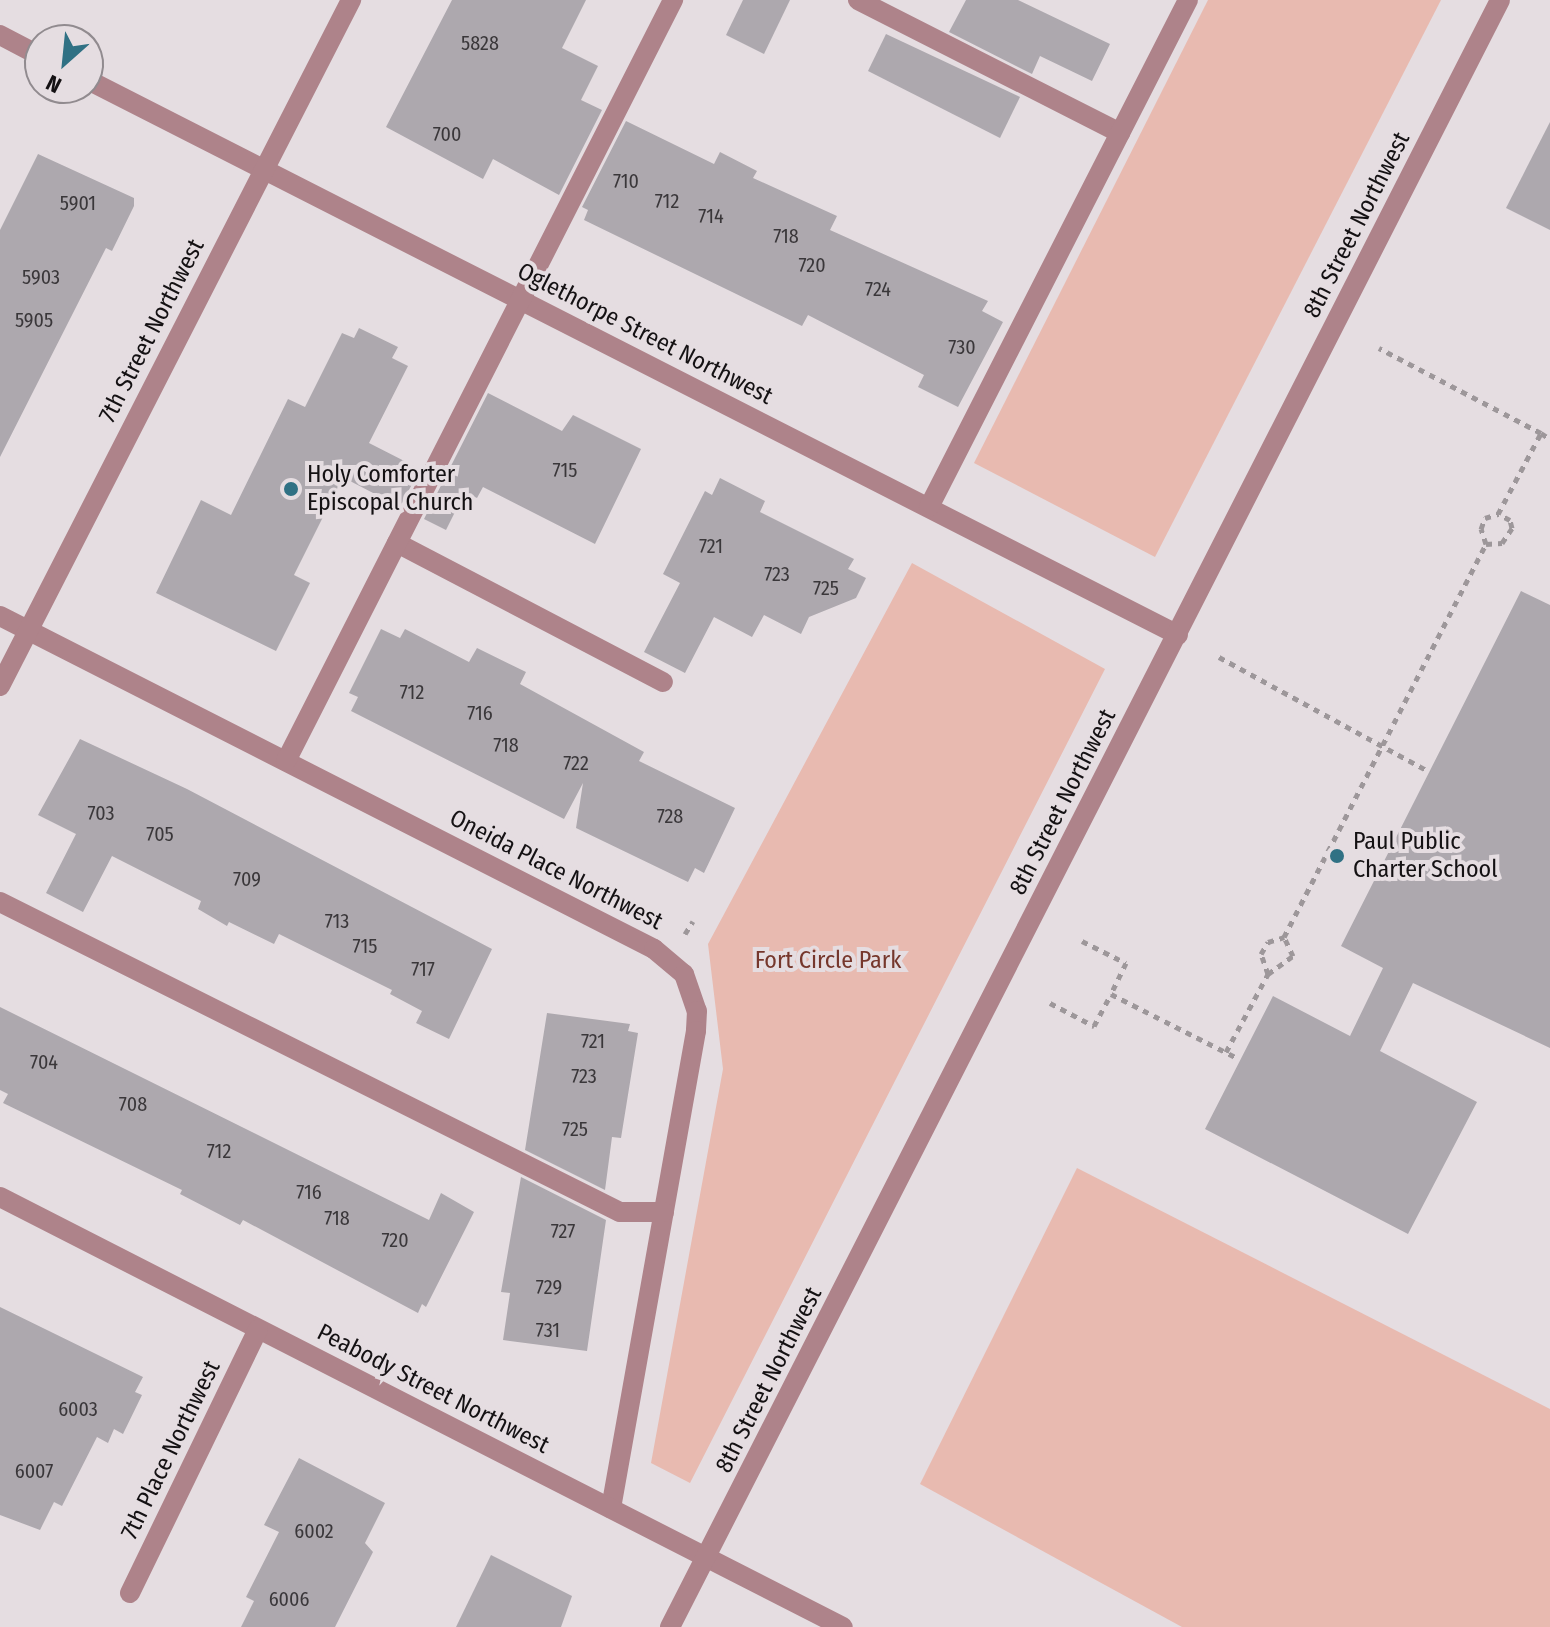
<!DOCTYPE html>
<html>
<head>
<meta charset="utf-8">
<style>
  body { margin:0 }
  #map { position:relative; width:1550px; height:1627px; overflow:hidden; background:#e5dde1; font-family:"Fira Sans Condensed",sans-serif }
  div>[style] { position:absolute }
  .green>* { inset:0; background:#e8bab0 }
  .building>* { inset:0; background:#ada8ae }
  .path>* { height:5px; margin-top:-2.5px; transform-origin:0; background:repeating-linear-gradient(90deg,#9d979a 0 6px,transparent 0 12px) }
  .minor>* { height:20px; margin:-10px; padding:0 10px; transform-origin:10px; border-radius:10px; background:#ae838a }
  .dots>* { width:22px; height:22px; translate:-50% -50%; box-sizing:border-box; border:4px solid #e5dde1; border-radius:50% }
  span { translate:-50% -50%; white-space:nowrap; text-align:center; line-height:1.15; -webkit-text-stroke:8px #e5dde1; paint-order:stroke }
  .number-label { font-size:20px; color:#3a373a }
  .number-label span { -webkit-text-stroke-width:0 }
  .street-label { font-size:24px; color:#141113 }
  .poi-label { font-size:24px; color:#141113 }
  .left { translate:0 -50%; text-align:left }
  .park-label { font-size:24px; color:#76372c }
  .north { position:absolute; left:24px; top:24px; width:80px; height:80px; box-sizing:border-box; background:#e5dde1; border:2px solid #918b8f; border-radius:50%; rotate:207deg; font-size:22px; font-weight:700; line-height:32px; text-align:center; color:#141113 }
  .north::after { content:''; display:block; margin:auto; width:28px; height:36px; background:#307184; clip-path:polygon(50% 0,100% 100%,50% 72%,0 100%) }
</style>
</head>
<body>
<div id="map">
  <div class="green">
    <i style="clip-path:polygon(1208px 0,1441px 0,1155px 557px,974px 463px)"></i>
    <i style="clip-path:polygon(912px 563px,1105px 669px,690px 1483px,651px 1463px,723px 1069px,708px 944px)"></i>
    <i style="clip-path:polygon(1077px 1168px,1550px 1409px,1550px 1627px,1182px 1627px,920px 1484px)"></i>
  </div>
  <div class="building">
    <i style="clip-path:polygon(452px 0,586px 0,562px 48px,598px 66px,581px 100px,602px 110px,559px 195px,493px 159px,483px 179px,386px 127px)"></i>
    <i style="clip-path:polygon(743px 0,790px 0,764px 54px,726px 35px)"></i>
    <i style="clip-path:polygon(966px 0,1018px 0,1110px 44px,1092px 81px,1040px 56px,1032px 74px,949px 32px)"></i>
    <i style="clip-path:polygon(886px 34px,1020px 97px,1000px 138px,868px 71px)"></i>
    <i style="clip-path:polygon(626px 121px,714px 164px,720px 152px,757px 171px,753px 178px,837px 216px,830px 230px,988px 301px,982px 311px,1003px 322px,958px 407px,918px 387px,924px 375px,808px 315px,802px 326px,584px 220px,588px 210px,582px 207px)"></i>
    <i style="clip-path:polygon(1550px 122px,1550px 230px,1506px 208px)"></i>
    <i style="clip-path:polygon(38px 154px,134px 198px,134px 206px,112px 251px,106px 248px,0 457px,0 230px)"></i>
    <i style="clip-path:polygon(359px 328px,398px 347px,392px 358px,408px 366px,369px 443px,420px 469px,400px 507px,350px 481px,346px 488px,339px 485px,294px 575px,310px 583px,276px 651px,156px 593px,201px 500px,231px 515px,288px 399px,305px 407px,342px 333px,354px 338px)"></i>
    <i style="clip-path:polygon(488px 393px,562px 431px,573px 415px,641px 449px,595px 544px,483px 487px,477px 498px,465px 492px,446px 530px,424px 519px)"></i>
    <i style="clip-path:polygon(720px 478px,765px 501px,760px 512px,854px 559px,848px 569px,866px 578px,856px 598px,809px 617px,801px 634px,764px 615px,752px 637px,714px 617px,685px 673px,644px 652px,680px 583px,663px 574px,705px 491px,712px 495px)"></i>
    <i style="clip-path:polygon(1521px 591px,1550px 605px,1550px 1048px,1413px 983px,1380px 1051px,1477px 1102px,1408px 1234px,1205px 1129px,1273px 996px,1350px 1036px,1383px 968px,1341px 946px)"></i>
    <i style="clip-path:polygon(381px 629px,400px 638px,405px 629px,469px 662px,477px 648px,526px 672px,520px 684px,644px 752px,639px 761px,735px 808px,704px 873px,695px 868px,688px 882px,576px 828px,583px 783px,564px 819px,351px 711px,358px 697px,349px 693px)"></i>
    <i style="clip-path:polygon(80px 739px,187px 789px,492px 949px,449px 1039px,416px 1023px,422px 1011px,390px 994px,392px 990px,279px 934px,274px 944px,229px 922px,227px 926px,198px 909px,201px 901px,112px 856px,83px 912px,46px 893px,76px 834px,38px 815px)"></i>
    <i style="clip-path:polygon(0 1007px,429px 1220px,441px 1193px,474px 1212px,426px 1307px,422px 1304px,418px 1313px,243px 1220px,240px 1225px,180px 1194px,182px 1190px,3px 1103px,8px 1094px,0 1090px)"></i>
    <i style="clip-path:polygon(547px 1013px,630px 1024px,628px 1031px,638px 1033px,621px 1138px,612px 1137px,605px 1190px,525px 1150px)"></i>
    <i style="clip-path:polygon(521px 1177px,606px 1220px,587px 1351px,503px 1340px,510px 1293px,501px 1292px)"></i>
    <i style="clip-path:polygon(0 1307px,143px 1377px,135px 1392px,142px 1395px,123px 1434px,114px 1429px,108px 1443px,97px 1437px,62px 1506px,54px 1502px,40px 1530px,0 1515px)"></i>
    <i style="clip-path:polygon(299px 1458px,385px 1503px,365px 1543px,373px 1552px,335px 1627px,241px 1627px,254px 1601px,246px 1597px,279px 1532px,264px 1525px)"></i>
    <i style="clip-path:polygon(491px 1555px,572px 1596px,561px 1627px,456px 1627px)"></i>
  </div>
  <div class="path">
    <i style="left:1541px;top:433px;width:11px;rotate:34deg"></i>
    <i style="left:1486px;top:544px;width:16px;rotate:-4deg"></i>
    <i style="left:1502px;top:543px;width:18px;rotate:-56deg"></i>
    <i style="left:1512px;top:528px;width:8px;rotate:-104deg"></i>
    <i style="left:1510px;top:520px;width:13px;rotate:-153deg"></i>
    <i style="left:1219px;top:657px;width:240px;rotate:28.6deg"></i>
    <i style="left:685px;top:934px;width:15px;rotate:-58deg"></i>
    <i style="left:1082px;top:941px;width:49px;rotate:26.6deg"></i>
    <i style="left:1126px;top:963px;width:34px;rotate:116deg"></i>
    <i style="left:1111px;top:994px;width:141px;rotate:26.9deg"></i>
    <i style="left:1268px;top:974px;width:31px;rotate:-36deg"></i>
    <i style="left:1293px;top:956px;width:21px;rotate:-115deg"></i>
    <i style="left:1050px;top:1003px;width:50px;rotate:27.6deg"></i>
    <i style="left:1094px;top:1026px;width:36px;rotate:-62deg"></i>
    <i style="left:1226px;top:1052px;width:89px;rotate:-61.7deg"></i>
    <i style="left:1268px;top:974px;width:21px;rotate:-109deg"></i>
    <i style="left:1261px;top:954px;width:14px;rotate:-60deg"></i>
    <i style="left:1268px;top:942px;width:17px;rotate:-17deg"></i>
    <i style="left:1284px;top:937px;width:442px;rotate:-62.8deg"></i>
    <i style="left:1486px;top:544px;width:16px;rotate:-108deg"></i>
    <i style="left:1481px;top:529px;width:12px;rotate:-70deg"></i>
    <i style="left:1485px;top:518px;width:14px;rotate:-17deg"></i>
    <i style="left:1498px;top:514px;width:92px;rotate:-62deg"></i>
    <i style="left:1541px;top:433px;width:183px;rotate:-152.3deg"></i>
  </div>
  <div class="minor">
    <i style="left:858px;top:0;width:294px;rotate:26.9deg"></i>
    <i style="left:0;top:35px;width:45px;rotate:27.7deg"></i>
    <i style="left:88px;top:80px;width:1223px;rotate:26.98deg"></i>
    <i style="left:929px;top:507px;width:569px;rotate:-62.94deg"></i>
    <i style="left:397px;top:543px;width:300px;rotate:27.6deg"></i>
    <i style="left:0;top:616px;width:734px;rotate:26.98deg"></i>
    <i style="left:654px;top:949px;width:39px;rotate:40deg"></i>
    <i style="left:684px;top:974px;width:39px;rotate:71deg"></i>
    <i style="left:697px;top:1011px;width:20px;rotate:93deg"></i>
    <i style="left:696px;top:1031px;width:485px;rotate:100.1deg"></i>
    <i style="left:0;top:686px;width:771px;rotate:-62.9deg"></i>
    <i style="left:286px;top:761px;width:854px;rotate:-63.04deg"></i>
    <i style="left:0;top:902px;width:693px;rotate:26.57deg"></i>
    <i style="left:620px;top:1212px;width:44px"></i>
    <i style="left:0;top:1197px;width:946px;rotate:27.03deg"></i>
    <i style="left:130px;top:1593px;width:293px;rotate:-64.1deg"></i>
    <i style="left:670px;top:1627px;width:1826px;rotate:-62.97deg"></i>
  </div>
  <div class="dots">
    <i style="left:291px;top:489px;background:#307184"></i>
    <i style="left:1337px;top:856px;background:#307184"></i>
  </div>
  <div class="number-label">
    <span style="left:480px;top:43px">5828</span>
    <span style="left:447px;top:134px">700</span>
    <span style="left:626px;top:181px">710</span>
    <span style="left:667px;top:201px">712</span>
    <span style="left:78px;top:203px">5901</span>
    <span style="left:711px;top:216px">714</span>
    <span style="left:786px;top:236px">718</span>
    <span style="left:812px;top:265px">720</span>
    <span style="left:41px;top:277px">5903</span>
    <span style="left:878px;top:289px">724</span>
    <span style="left:34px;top:320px">5905</span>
    <span style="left:962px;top:347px">730</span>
    <span style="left:565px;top:470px">715</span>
    <span style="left:711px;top:546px">721</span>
    <span style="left:777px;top:574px">723</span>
    <span style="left:826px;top:588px">725</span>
    <span style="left:412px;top:692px">712</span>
    <span style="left:480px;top:713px">716</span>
    <span style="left:506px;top:745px">718</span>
    <span style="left:576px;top:763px">722</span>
    <span style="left:101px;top:813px">703</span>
    <span style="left:670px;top:816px">728</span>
    <span style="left:160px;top:834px">705</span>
    <span style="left:247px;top:879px">709</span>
    <span style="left:337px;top:921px">713</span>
    <span style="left:365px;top:946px">715</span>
    <span style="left:423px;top:969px">717</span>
    <span style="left:593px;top:1041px">721</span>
    <span style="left:44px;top:1062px">704</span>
    <span style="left:584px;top:1076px">723</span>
    <span style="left:133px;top:1104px">708</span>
    <span style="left:575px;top:1129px">725</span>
    <span style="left:219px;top:1151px">712</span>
    <span style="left:309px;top:1192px">716</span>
    <span style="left:337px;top:1218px">718</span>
    <span style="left:563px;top:1231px">727</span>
    <span style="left:395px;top:1240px">720</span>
    <span style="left:549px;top:1287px">729</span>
    <span style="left:548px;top:1330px">731</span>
    <span style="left:78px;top:1409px">6003</span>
    <span style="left:34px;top:1471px">6007</span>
    <span style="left:314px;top:1531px">6002</span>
    <span style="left:289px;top:1599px">6006</span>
  </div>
  <div class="street-label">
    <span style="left:1357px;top:225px;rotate:-63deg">8th Street Northwest</span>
    <span style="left:152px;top:331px;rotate:-63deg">7th Street Northwest</span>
    <span style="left:645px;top:334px;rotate:27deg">Oglethorpe Street Northwest</span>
    <span style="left:1063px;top:802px;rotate:-63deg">8th Street Northwest</span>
    <span style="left:556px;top:870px;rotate:27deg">Oneida Place Northwest</span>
    <span style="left:769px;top:1380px;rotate:-63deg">8th Street Northwest</span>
    <span style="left:433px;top:1389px;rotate:27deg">Peabody Street Northwest</span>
    <span style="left:171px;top:1450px;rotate:-64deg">7th Place Northwest</span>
  </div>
  <div class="poi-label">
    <span class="left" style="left:307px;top:489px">Holy Comforter<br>Episcopal Church</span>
    <span class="left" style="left:1353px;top:856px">Paul Public<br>Charter School</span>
  </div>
  <div class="park-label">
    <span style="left:828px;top:961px">Fort Circle Park</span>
  </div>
  <div class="north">N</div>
</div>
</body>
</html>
